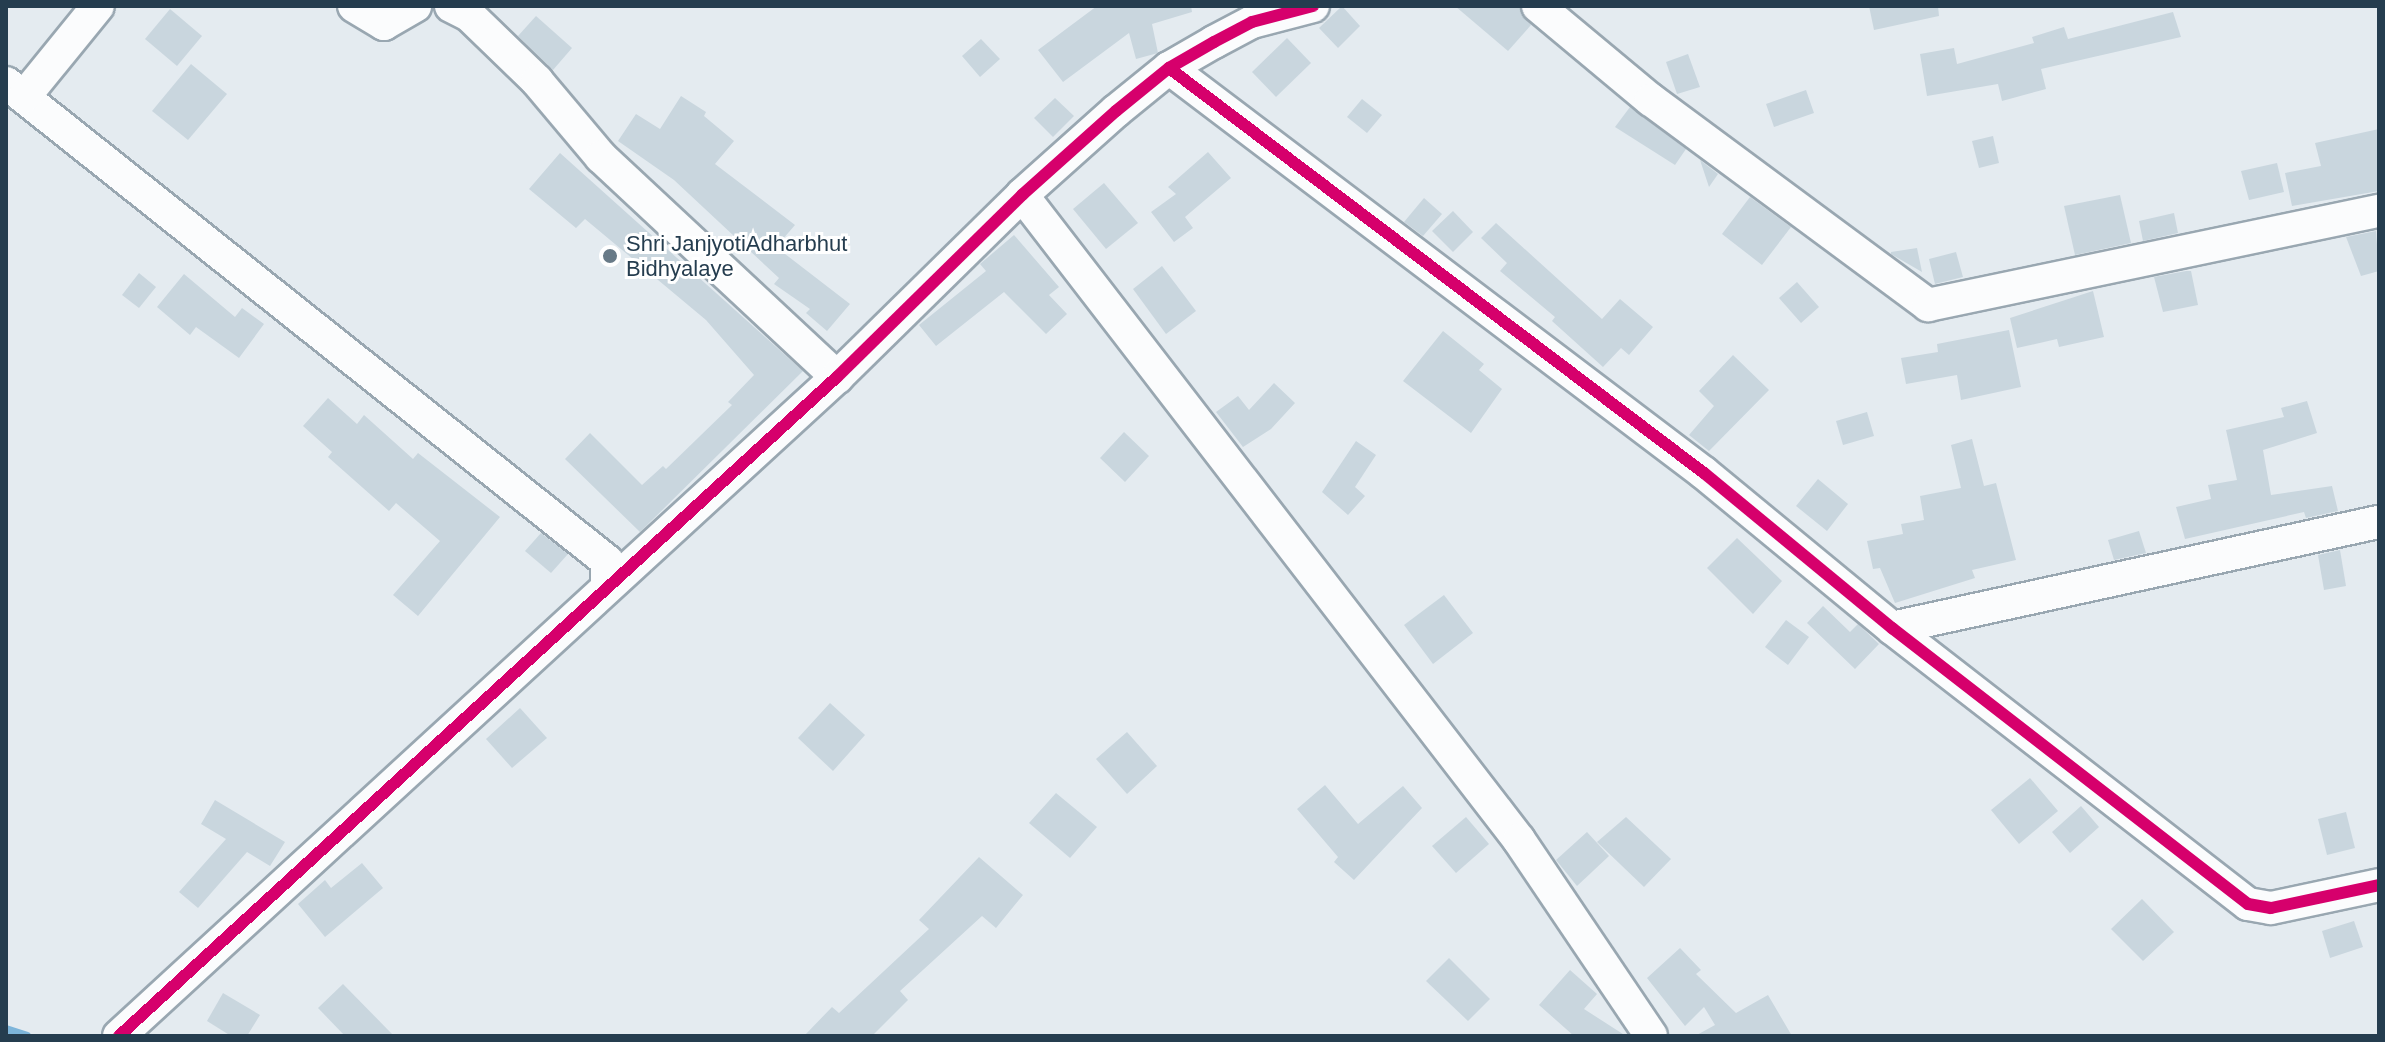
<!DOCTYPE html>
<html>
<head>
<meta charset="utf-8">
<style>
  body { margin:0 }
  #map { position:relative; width:2385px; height:1042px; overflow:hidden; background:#e4ebf0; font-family:Arial,sans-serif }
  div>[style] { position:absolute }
  .stream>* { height:8px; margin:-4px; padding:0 4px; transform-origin:4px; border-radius:4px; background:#7db5da }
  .building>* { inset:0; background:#c9d6de }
  .roads { filter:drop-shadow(2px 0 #99a7b1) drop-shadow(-2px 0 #99a7b1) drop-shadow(0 2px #99a7b1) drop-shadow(0 -2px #99a7b1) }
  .street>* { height:32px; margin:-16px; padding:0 16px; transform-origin:16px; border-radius:16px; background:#fbfcfd }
  .cycleway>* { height:12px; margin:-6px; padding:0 6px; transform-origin:6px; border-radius:6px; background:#d6006c }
  .dots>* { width:22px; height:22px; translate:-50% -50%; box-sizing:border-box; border:4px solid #fff; border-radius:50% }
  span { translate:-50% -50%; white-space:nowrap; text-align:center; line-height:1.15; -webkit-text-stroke:6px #fff; paint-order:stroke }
  .poi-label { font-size:22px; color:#253d4f }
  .left { translate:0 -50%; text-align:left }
  .frame { position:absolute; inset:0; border:8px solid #253d4f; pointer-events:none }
</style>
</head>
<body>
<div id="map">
  <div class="stream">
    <i style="left:6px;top:1029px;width:22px;rotate:18deg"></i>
  </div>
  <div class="building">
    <i style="clip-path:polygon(1097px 6px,1191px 6px,1192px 12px,1152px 24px,1158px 53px,1136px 59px,1129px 33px,1063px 82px,1038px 50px)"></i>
    <i style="clip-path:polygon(1342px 6px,1360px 26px,1338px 48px,1319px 28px)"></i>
    <i style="clip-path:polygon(1455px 6px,1519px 6px,1531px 25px,1508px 51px)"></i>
    <i style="clip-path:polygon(1869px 6px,1938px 6px,1939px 16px,1874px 30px)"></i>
    <i style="clip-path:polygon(170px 9px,202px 36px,177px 66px,145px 39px)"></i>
    <i style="clip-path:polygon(2173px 12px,2181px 37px,2041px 69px,2046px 89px,2002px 101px,1998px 84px,1927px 96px,1920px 54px,1954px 48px,1957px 64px,2034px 43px,2032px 37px,2064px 27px,2068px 39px)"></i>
    <i style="clip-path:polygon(536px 16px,572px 48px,553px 70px,518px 36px)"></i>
    <i style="clip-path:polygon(1287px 38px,1311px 63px,1276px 97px,1252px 72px)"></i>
    <i style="clip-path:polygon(981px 39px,1000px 59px,980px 77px,962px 56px)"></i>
    <i style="clip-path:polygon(1688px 54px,1700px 87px,1677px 94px,1666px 62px)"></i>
    <i style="clip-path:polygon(191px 64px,227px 94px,188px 140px,152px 111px)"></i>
    <i style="clip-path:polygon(1806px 90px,1814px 113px,1774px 127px,1766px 104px)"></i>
    <i style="clip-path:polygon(681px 96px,706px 112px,704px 116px,734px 141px,715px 164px,795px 225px,776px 247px,850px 304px,827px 331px,806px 313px,810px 309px,774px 284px,779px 278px,674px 180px,618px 141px,636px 114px,660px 129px)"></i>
    <i style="clip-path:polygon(1055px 98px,1074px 116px,1053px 137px,1034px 118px)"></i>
    <i style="clip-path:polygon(1362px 99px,1382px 115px,1367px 133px,1347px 117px)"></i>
    <i style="clip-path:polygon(1630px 107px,1686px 149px,1675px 165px,1615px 127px)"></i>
    <i style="clip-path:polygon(2379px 129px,2379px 191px,2292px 206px,2285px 173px,2321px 166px,2315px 143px)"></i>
    <i style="clip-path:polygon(1993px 136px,1999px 163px,1979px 168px,1972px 141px)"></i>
    <i style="clip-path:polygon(1208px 152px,1231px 178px,1185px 217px,1193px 228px,1174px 242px,1151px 212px,1176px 194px,1168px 187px)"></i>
    <i style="clip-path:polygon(560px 153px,803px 371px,640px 532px,565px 459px,590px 433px,642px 485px,663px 466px,666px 469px,732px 405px,728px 402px,754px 375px,706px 320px,585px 219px,576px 228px,529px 189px)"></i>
    <i style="clip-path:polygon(1700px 160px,1718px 174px,1709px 187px)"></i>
    <i style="clip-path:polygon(2277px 163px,2284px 192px,2249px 200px,2241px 171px)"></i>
    <i style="clip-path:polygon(1104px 183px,1138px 223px,1106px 249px,1073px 209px)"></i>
    <i style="clip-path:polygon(2120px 195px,2131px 243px,2075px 255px,2064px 206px)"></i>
    <i style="clip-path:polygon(1750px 197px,1791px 227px,1762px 265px,1722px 234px)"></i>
    <i style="clip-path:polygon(1424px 198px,1442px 214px,1423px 236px,1404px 222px)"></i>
    <i style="clip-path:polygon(1453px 211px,1473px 232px,1453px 252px,1432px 231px)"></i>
    <i style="clip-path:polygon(2174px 213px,2178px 233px,2143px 241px,2139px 221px)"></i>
    <i style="clip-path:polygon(1496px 223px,1602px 319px,1620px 299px,1653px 327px,1629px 355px,1621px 348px,1603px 367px,1552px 321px,1555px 317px,1500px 271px,1507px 263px,1481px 238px)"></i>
    <i style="clip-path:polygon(2376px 231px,2379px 271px,2361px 276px,2346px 237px)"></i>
    <i style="clip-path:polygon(1014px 235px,1059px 287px,1049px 295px,1067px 314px,1046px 334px,1004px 292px,936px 346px,919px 325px,986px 271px,980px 264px)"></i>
    <i style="clip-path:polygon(1917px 248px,1922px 272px,1891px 254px,1891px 252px)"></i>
    <i style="clip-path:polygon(1956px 252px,1963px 277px,1935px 284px,1929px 259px)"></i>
    <i style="clip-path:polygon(1162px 266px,1196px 311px,1166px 334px,1133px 289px)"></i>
    <i style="clip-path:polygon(2186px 271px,2191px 271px,2198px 305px,2163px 312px,2154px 277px)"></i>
    <i style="clip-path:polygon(139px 273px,156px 287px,139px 308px,122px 295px)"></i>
    <i style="clip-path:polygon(184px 274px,235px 317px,242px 308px,264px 324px,239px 358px,196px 327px,190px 335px,157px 307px)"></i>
    <i style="clip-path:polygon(1797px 282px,1819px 307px,1801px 323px,1779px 298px)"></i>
    <i style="clip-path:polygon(2093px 291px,2104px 337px,2059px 347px,2057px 339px,2017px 348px,2010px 318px)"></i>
    <i style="clip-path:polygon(2009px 330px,2021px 387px,1961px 400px,1957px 375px,1906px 384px,1901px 358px,1938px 352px,1937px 344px)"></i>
    <i style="clip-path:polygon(1443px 331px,1484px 364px,1479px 370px,1502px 389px,1471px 433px,1403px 381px)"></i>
    <i style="clip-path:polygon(1733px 355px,1769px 390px,1709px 451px,1689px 435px,1714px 406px,1699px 391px)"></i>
    <i style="clip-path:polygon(1274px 383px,1295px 403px,1271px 429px,1243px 447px,1216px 412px,1238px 396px,1249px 410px)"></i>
    <i style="clip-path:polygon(328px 398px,357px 424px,364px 415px,413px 459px,418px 453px,500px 517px,418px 616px,393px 595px,440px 541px,396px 503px,389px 511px,328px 457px,332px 452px,303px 426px)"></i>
    <i style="clip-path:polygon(2307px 401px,2317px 433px,2263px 450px,2271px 495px,2332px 486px,2338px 511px,2306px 518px,2304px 512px,2185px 539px,2176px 507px,2211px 499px,2208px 485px,2237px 480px,2226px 430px,2284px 417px,2281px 408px)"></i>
    <i style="clip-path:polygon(1867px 412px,1874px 436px,1843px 445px,1836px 421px)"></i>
    <i style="clip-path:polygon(1124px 432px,1149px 456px,1125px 482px,1100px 458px)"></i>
    <i style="clip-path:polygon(1972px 439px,1984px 486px,1996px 483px,2016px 560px,1972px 570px,1975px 578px,1895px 603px,1880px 568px,1873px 569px,1867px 541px,1903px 534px,1901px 524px,1924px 520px,1920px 496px,1961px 488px,1951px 445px)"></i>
    <i style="clip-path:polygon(1356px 441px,1376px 455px,1355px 487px,1365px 496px,1348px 515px,1322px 492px)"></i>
    <i style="clip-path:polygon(1818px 479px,1848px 504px,1827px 531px,1796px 506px)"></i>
    <i style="clip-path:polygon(2139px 531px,2146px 553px,2114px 560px,2108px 540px)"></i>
    <i style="clip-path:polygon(541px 533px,568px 554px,551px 573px,525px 551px)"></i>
    <i style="clip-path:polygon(1737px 538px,1782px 581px,1753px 614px,1707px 568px)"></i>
    <i style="clip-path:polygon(2340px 550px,2346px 586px,2324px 590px,2318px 555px)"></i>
    <i style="clip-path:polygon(1444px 595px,1473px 633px,1433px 664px,1404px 625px)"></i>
    <i style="clip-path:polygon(1823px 606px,1850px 632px,1858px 624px,1879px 644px,1855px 669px,1807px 623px)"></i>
    <i style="clip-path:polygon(1786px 620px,1809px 637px,1788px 665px,1765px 647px)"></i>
    <i style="clip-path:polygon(830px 703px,865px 735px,833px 771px,798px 738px)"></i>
    <i style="clip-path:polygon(520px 708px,547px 738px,512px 768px,486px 739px)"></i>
    <i style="clip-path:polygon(1127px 732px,1157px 766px,1127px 794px,1096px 759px)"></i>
    <i style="clip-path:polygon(2030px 778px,2058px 811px,2019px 844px,1991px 810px)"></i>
    <i style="clip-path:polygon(1325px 785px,1358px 824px,1403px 786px,1422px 808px,1354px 880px,1334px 862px,1338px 857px,1297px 809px)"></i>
    <i style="clip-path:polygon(1056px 793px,1097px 827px,1070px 858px,1029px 823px)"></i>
    <i style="clip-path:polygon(215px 800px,285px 842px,270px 866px,247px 852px,198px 908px,179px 892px,226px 839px,201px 824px)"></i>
    <i style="clip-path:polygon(2081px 806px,2099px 827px,2070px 853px,2052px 832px)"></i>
    <i style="clip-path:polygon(2346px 812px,2355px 848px,2327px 855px,2318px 819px)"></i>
    <i style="clip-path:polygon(1466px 817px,1489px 844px,1456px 873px,1432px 846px)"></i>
    <i style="clip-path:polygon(1626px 817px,1671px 859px,1644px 887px,1597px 842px)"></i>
    <i style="clip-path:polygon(1587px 832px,1609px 856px,1577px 886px,1556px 860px)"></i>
    <i style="clip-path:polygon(979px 857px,1023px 895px,996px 928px,982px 916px,900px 991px,908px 1000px,872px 1036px,804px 1036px,832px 1007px,839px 1013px,929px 929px,919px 920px)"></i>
    <i style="clip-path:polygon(362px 863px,383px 888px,325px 937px,298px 904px,325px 880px,331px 888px)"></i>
    <i style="clip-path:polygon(2142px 899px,2174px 932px,2143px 961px,2111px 929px)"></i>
    <i style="clip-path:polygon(2354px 921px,2363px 947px,2330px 958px,2322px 931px)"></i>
    <i style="clip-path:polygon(1680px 948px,1701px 970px,1696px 974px,1736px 1013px,1768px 995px,1792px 1036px,1695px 1036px,1715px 1025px,1704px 1007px,1685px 1026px,1647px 978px)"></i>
    <i style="clip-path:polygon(1449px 958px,1490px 999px,1468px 1021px,1426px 981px)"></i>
    <i style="clip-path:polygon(1570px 970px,1597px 994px,1584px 1009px,1626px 1036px,1574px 1036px,1539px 1005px)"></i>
    <i style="clip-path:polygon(343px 984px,394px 1036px,345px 1036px,318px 1008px)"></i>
    <i style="clip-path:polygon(223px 993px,260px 1015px,247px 1036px,231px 1036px,207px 1021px)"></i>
  </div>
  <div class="roads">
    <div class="street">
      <i style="left:354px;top:6px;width:35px;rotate:31deg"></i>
      <i style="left:384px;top:24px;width:36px;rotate:-30deg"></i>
      <i style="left:451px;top:6px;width:20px;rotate:27deg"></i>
      <i style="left:469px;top:15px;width:95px;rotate:44.1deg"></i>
      <i style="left:537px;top:81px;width:99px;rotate:49.9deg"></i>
      <i style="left:601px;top:157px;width:323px;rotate:43deg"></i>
      <i style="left:1538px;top:6px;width:147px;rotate:39.8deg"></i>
      <i style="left:1651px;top:100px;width:345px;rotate:36.5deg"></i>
      <i style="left:1928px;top:305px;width:461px;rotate:-11.8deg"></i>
      <i style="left:1169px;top:68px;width:671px;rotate:37.13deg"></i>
      <i style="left:1704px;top:473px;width:244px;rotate:39.5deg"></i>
      <i style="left:1892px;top:628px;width:450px;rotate:37.8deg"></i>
      <i style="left:2248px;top:904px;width:23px;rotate:10deg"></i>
      <i style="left:2271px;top:908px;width:110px;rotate:-12deg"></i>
      <i style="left:6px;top:83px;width:768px;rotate:38.5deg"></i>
      <i style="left:607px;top:561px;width:26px;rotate:90deg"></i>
      <i style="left:24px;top:97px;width:117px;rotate:-50.9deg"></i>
      <i style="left:1022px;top:195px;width:814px;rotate:52.38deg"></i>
      <i style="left:1519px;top:840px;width:236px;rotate:56deg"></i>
      <i style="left:1892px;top:628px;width:498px;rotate:-12.3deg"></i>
      <i style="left:119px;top:1036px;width:975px;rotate:-42.55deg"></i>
      <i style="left:837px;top:377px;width:260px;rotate:-44.5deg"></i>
      <i style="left:1022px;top:195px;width:126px;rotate:-41.8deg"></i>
      <i style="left:1116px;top:111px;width:68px;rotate:-39.1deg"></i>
      <i style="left:1169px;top:68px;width:52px;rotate:-30deg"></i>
      <i style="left:1214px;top:42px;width:43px;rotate:-27.8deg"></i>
      <i style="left:1252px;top:22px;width:63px;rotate:-14.7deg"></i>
    </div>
  </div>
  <div class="cycleway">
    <i style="left:1169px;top:68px;width:671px;rotate:37.13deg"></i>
    <i style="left:1704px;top:473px;width:244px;rotate:39.5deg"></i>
    <i style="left:1892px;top:628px;width:450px;rotate:37.8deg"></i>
    <i style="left:2248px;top:904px;width:23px;rotate:10deg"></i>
    <i style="left:2271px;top:908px;width:110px;rotate:-12deg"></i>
    <i style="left:119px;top:1036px;width:975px;rotate:-42.55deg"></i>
    <i style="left:837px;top:377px;width:260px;rotate:-44.5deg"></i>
    <i style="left:1022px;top:195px;width:126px;rotate:-41.8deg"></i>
    <i style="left:1116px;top:111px;width:68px;rotate:-39.1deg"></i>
    <i style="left:1169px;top:68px;width:52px;rotate:-30deg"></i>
    <i style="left:1214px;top:42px;width:43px;rotate:-27.8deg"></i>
    <i style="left:1252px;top:22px;width:63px;rotate:-14.7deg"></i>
  </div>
  <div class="dots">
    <i style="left:610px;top:256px;background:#687a87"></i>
  </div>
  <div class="poi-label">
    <span class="left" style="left:626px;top:256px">Shri JanjyotiAdharbhut<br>Bidhyalaye</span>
  </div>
  <div class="frame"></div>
</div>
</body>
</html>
